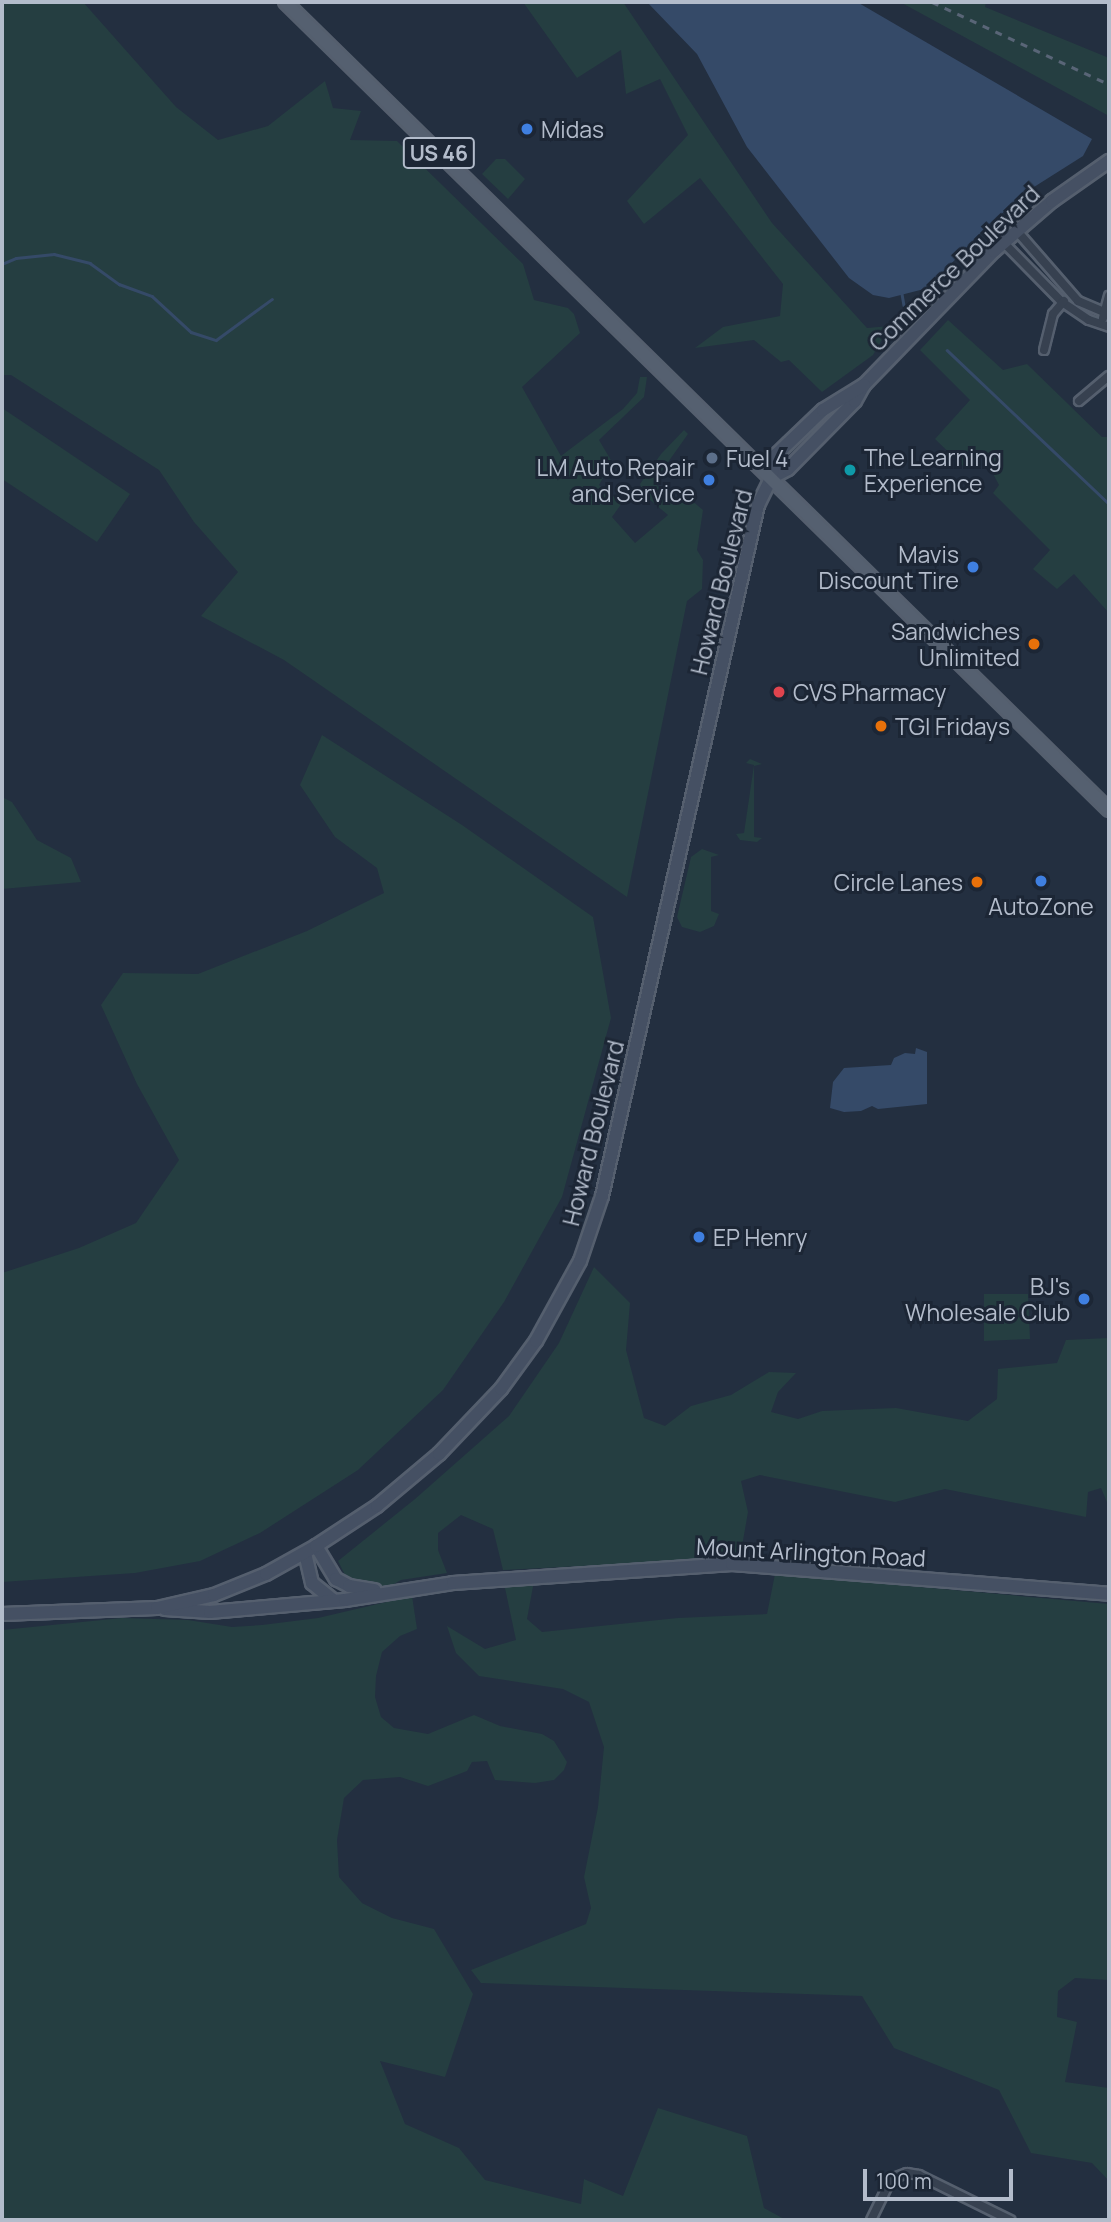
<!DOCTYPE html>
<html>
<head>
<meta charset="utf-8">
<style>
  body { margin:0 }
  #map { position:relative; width:1111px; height:2222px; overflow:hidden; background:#232f40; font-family:Manrope,sans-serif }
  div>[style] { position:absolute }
  .green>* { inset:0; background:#253e41 }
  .water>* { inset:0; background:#354a68 }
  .stream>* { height:2.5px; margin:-1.25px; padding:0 1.25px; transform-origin:1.25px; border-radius:1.25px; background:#354a68 }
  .roads { filter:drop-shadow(2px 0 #555f6e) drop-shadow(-2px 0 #555f6e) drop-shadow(0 2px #555f6e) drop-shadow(0 -2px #555f6e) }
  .street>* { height:8px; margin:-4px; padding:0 4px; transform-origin:4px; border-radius:4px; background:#374150 }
  .secondary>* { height:12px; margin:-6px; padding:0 6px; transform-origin:6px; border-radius:6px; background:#455063 }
  .primary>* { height:12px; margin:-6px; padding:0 6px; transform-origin:6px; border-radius:6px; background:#556070 }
  .rail>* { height:2.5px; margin-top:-1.25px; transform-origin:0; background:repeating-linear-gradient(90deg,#596577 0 7px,transparent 0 14px) }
  .dots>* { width:19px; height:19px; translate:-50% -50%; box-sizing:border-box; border:4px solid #1c2635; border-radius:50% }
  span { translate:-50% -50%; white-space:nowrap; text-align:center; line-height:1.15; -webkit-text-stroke:6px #1c2635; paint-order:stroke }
  .shield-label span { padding:2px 5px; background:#1c2635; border:2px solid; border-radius:5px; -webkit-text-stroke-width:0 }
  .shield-label { font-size:21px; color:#b3bccb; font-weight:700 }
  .poi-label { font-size:23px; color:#b3bccb }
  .left { translate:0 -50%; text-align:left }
  .right { translate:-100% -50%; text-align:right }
  .street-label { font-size:23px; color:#b3bccb }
  .frame { position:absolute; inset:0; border:4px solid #b3bccb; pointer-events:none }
  .scale { position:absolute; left:863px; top:2169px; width:150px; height:32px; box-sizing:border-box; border:4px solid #b3bccb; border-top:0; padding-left:9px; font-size:21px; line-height:24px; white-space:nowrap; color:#b3bccb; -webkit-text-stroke:5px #1c2635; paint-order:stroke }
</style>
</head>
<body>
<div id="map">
  <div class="green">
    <i style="clip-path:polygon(2px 2px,83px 2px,176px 107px,218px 140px,268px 126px,325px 81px,333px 108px,361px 111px,350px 140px,397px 141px,523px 264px,534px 300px,568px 308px,574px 314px,580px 333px,522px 387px,561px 456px,623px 409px,637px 393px,640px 377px,647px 377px,644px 397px,599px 440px,612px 462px,599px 485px,622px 503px,612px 517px,635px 543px,668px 515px,643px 494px,640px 484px,661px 454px,684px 430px,688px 434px,654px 482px,669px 500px,691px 500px,703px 510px,697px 550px,703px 560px,702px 589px,687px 601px,627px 897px,284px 660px,201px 616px,238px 572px,194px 522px,159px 470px,11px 375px,2px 375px)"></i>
    <i style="clip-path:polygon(523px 2px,623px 2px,772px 223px,867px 328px,890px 326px,873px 355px,822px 392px,789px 360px,781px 362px,754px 340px,695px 348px,723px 327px,780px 316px,783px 284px,700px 178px,644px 224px,627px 201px,688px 135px,660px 79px,626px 94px,621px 50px,577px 78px)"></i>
    <i style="clip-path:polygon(900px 2px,986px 2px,985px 7px,1109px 58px,1109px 116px)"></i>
    <i style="clip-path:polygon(496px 159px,505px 159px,525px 179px,508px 199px,482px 174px)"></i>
    <i style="clip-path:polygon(948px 320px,1003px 370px,1027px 364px,1102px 437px,1109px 437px,1109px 613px,1074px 574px,1057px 589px,1033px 569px,1050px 550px,993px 493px,999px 485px,981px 451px,966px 469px,935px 439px,970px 400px,920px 350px)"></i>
    <i style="clip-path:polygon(2px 408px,130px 494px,97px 542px,2px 479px)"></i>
    <i style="clip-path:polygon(322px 735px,462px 825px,593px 917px,611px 1018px,562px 1197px,504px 1302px,443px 1390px,358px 1470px,260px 1533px,200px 1561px,135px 1573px,2px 1582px,2px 1273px,79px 1248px,136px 1223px,179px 1160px,137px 1084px,101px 1005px,123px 973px,198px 974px,307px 931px,384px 893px,377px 868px,335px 837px,300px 785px)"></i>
    <i style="clip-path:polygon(750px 759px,762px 764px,754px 766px,754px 837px,762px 838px,757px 842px,740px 840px,736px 834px,744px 833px,754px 765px,746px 763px)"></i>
    <i style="clip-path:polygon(2px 797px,12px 802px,37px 840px,71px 858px,81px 882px,2px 889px)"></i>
    <i style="clip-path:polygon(702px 849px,719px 855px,711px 857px,711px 911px,719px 914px,714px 926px,700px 932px,682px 927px,677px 917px,691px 857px)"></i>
    <i style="clip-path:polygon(594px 1267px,630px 1303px,626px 1350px,644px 1418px,665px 1426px,691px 1406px,731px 1395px,769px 1372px,796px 1373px,778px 1392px,771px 1412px,798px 1419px,822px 1411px,896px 1408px,968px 1421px,997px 1399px,998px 1369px,1057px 1363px,1066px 1340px,1109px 1338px,1109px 1507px,1101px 1488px,1088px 1492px,1086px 1517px,945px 1489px,895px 1502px,760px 1475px,741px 1481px,748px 1512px,740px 1558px,503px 1570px,493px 1529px,461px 1515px,438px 1533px,438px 1550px,447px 1573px,401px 1580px,387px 1588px,347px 1579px,338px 1561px,415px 1499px,509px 1416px,559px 1343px)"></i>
    <i style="clip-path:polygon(984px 1294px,1028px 1294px,1030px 1339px,984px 1341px)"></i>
    <i style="clip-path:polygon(775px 1574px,1109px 1604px,1109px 1980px,1075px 1978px,1058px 1991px,1057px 2017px,1077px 2022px,1065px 2082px,1109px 2088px,1109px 2181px,1092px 2163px,1031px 2153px,999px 2090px,894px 2048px,862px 1996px,481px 1983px,471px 1970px,586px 1924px,591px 1908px,584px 1877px,598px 1807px,604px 1747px,589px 1702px,563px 1689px,479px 1676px,456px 1653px,447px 1626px,485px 1649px,516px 1640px,505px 1588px,534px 1581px,527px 1619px,542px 1632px,678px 1618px,767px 1614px)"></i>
    <i style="clip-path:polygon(412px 1596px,417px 1629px,400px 1636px,382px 1652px,376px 1676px,375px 1697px,381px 1717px,394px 1728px,428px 1734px,474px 1715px,500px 1726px,542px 1734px,554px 1741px,567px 1762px,564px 1770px,554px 1780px,535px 1783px,495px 1780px,487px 1761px,472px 1762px,467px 1771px,428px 1786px,400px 1777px,363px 1780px,344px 1798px,337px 1840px,339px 1877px,362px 1903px,392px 1918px,434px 1929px,473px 1994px,445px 2077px,380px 2061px,405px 2124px,459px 2148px,485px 2180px,581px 2204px,584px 2179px,623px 2196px,658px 2108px,747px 2136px,764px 2208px,786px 2220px,2px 2220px,2px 1630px,122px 1618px,188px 1620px,232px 1627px,262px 1625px,318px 1618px)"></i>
  </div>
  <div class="water">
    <i style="clip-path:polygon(647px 2px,857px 2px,1092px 139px,1083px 156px,1034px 187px,989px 224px,928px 288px,889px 298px,873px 295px,849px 278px,747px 147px,697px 54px)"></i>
    <i style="clip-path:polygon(916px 1048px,927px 1052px,927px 1104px,878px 1109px,872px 1106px,861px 1111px,844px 1112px,830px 1108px,833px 1082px,844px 1068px,891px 1065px,894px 1058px,905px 1053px,915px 1054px)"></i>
  </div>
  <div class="stream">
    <i style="left:2px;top:264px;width:15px;rotate:-23deg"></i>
    <i style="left:16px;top:258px;width:38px;rotate:-6deg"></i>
    <i style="left:54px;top:254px;width:37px;rotate:14deg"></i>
    <i style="left:90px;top:263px;width:36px;rotate:36deg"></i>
    <i style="left:119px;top:284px;width:35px;rotate:20deg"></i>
    <i style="left:152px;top:296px;width:53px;rotate:42.7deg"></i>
    <i style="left:191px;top:332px;width:26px;rotate:18deg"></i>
    <i style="left:216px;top:340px;width:69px;rotate:-36.2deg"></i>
    <i style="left:902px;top:294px;width:11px;rotate:80deg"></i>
    <i style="left:947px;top:350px;width:224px;rotate:43.5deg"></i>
  </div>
  <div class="roads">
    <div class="street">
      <i style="left:1017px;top:231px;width:93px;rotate:48.9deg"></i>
      <i style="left:1078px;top:301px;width:34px;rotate:23deg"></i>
      <i style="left:1004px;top:243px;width:83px;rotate:45.5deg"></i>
      <i style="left:1062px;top:302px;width:32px;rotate:34deg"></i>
      <i style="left:1089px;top:320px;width:21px;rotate:19deg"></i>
      <i style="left:1103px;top:318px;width:23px;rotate:-75deg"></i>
      <i style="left:1044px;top:350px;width:37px;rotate:-76deg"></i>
      <i style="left:1053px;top:314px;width:17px;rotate:-50deg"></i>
      <i style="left:1079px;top:401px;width:39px;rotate:-40deg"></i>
      <i style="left:871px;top:2220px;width:46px;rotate:-64deg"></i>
      <i style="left:891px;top:2179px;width:17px;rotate:-21deg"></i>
      <i style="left:907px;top:2173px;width:12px;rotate:9deg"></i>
      <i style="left:919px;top:2175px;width:102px;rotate:26.3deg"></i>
    </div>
    <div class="secondary">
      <i style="left:771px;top:478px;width:19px;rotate:-28deg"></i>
      <i style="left:788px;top:469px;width:95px;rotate:-45.4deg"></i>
      <i style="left:855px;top:401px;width:18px;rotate:-61deg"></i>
      <i style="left:864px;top:385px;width:187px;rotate:-45.9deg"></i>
      <i style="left:994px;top:251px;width:77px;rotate:-40.8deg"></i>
      <i style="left:1052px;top:201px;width:70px;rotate:-35.1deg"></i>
      <i style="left:316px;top:1546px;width:39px;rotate:59deg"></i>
      <i style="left:336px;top:1579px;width:15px;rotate:28deg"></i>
      <i style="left:349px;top:1586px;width:26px;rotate:9deg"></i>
      <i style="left:305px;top:1553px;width:31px;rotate:77deg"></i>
      <i style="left:312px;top:1583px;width:27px;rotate:39deg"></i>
      <i style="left:165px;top:1609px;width:45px;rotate:3.8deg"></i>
      <i style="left:210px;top:1612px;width:136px;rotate:-5.1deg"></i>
      <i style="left:345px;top:1600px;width:109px;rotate:-8.9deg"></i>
      <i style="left:453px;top:1583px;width:280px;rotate:-3.9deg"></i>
      <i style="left:732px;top:1564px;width:378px;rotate:4.5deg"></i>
      <i style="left:2px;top:1614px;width:155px;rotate:-2.2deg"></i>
      <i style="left:157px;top:1608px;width:58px;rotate:-12.8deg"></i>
      <i style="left:214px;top:1595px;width:56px;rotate:-22deg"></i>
      <i style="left:266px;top:1574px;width:57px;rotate:-29.2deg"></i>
      <i style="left:316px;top:1546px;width:73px;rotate:-33.3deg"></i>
      <i style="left:377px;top:1506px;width:81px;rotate:-40deg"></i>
      <i style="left:439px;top:1454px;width:90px;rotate:-46.4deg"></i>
      <i style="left:501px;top:1389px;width:59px;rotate:-53.9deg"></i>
      <i style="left:536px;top:1341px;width:91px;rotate:-61.2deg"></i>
      <i style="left:580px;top:1261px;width:69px;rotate:-71.3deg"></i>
      <i style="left:602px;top:1196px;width:708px;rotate:-77.28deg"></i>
      <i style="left:758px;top:505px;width:30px;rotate:-64deg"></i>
      <i style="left:771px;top:478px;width:24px;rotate:-78deg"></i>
      <i style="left:776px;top:455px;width:65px;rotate:-43.8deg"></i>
      <i style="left:823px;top:410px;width:48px;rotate:-31.4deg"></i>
    </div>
    <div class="primary">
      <i style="left:285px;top:2px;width:1154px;rotate:44.44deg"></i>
    </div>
  </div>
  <div class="rail">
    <i style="left:932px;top:2px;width:195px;rotate:24.9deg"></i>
  </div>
  <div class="dots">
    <i style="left:527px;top:129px;background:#3f7fe0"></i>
    <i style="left:712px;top:458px;background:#5c6f8a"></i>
    <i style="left:850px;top:470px;background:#0f9aa8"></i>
    <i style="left:709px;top:480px;background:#3f7fe0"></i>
    <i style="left:973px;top:567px;background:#3f7fe0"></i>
    <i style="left:1034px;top:644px;background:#e8710a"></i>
    <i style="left:779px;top:692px;background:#e0444e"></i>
    <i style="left:881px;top:726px;background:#e8710a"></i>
    <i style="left:1041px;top:881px;background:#3f7fe0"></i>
    <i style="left:977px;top:882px;background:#e8710a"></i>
    <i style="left:699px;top:1237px;background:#3f7fe0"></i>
    <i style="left:1084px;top:1299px;background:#3f7fe0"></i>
  </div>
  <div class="shield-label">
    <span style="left:439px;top:153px">US 46</span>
  </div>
  <div class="poi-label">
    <span class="left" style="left:541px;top:129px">Midas</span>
    <span class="left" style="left:864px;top:470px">The Learning<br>Experience</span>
    <span class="left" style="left:726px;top:458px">Fuel 4</span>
    <span class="right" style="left:695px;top:480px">LM Auto Repair<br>and Service</span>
    <span class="right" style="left:959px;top:567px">Mavis<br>Discount Tire</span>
    <span class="right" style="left:1020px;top:644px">Sandwiches<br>Unlimited</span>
    <span class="left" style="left:793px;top:692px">CVS Pharmacy</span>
    <span class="left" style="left:895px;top:726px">TGI Fridays</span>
    <span class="right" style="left:963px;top:882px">Circle Lanes</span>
    <span style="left:1041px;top:906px">AutoZone</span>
    <span class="left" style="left:713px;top:1237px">EP Henry</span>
    <span class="right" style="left:1070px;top:1299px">BJ's<br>Wholesale Club</span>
  </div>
  <div class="street-label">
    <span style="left:954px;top:268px;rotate:-44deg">Commerce Boulevard</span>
    <span style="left:721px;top:582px;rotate:-76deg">Howard Boulevard</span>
    <span style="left:593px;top:1133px;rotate:-76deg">Howard Boulevard</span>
    <span style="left:811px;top:1552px;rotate:3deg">Mount Arlington Road</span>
  </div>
  <div class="frame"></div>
  <div class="scale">100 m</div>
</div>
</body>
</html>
